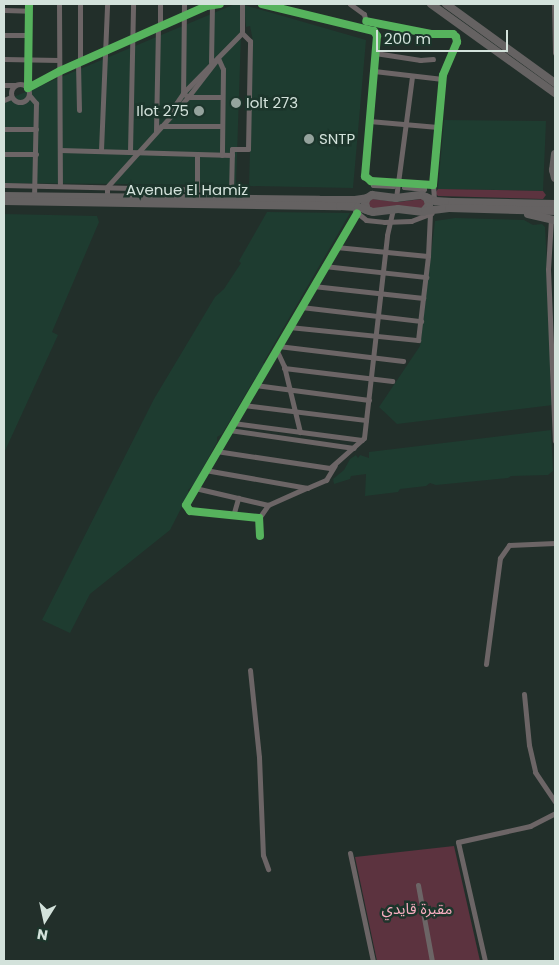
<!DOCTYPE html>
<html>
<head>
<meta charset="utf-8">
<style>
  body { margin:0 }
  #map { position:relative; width:559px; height:965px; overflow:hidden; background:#222f2a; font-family:Poppins,"Noto Sans Arabic",sans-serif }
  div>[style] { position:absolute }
  .built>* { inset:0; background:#1e3c30 }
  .green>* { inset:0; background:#5c333f }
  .minor>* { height:5px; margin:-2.5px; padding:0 2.5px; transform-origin:2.5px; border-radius:2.5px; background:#6c6566 }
  .minor>.ring { margin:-2.5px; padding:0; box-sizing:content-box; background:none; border:5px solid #6c6566; border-radius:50% }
  .highway>* { height:8px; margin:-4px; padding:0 4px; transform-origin:4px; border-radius:4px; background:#656262 }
  .cycleway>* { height:8px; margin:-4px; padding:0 4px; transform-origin:4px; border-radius:4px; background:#56b35d }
  .dots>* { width:14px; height:14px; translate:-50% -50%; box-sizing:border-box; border:2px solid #1c352b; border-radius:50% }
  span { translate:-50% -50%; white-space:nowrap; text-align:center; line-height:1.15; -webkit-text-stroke:5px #1c352b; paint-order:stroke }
  .poi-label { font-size:15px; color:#d3e2db }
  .left { translate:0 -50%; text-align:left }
  .right { translate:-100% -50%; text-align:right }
  .street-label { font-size:15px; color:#d3e2db }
  .park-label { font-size:15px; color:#faafc2 }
  .frame { position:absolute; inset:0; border:5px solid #d3e2db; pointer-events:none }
  .north { position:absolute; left:20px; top:895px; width:50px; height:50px; -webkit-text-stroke:4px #1c352b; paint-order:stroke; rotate:190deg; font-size:14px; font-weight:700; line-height:20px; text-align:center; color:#d3e2db }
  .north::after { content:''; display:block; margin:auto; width:18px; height:22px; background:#d3e2db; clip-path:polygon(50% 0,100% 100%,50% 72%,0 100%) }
  .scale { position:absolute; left:376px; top:30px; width:132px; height:22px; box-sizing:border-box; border:2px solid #d3e2db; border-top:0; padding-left:6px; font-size:15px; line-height:18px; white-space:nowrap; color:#d3e2db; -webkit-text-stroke:4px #1c352b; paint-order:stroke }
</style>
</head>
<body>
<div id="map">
  <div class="built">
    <i style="clip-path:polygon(235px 4px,242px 4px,236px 185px,4px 183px,4px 101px)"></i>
    <i style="clip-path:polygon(244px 5px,366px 40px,353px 188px,249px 186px,253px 41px,250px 26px,246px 27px)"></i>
    <i style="clip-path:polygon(444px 120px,546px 121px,543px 191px,438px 189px)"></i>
    <i style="clip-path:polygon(267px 212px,350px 213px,263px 363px,265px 364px,257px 379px,255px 378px,222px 434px,217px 437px,217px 442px,194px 484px,188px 490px,189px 493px,170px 530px,90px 594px,70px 633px,42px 620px,154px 399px,215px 297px,224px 289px,241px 263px,239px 261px)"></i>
    <i style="clip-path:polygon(4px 214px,97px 216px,99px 222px,52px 332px,58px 335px,4px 453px)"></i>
    <i style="clip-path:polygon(455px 218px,524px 220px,533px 225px,542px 224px,545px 227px,551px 337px,550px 380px,553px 405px,397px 424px,379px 407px,420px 346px,435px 221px)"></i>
    <i style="clip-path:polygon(551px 430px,553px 471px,548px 475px,511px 476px,508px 478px,436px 485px,430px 483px,426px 486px,400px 489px,398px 492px,365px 496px,366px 474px,351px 476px,350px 479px,334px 484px,333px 479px,344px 470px,350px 459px,356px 455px,358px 458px,360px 455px,369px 458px,369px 452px)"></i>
  </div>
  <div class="green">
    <i style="clip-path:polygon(438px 189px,543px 191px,546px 195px,543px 199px,438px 196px,435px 193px)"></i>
    <i style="clip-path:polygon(372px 199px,398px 202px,422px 199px,426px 204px,424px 208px,370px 209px,368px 203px)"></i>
    <i style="clip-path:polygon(454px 846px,480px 961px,377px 961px,355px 857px)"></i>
  </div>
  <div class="minor">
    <i style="left:29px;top:4px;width:84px;rotate:90.7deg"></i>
    <i style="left:28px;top:88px;width:36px;rotate:-28deg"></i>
    <i style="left:60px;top:71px;width:161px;rotate:-23.9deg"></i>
    <i style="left:207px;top:6px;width:13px;rotate:-9deg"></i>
    <i style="left:59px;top:4px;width:182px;rotate:89.7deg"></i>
    <i style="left:80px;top:4px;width:58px;rotate:90deg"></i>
    <i style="left:160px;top:4px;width:23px;rotate:90deg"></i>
    <i style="left:184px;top:4px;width:89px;rotate:90.6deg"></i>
    <i style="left:183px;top:93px;width:6px;rotate:39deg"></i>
    <i style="left:188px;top:97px;width:34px"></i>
    <i style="left:262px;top:4px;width:115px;rotate:13.6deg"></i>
    <i style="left:374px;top:31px;width:6px;rotate:59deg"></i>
    <i style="left:377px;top:36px;width:141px;rotate:94.9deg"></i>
    <i style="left:365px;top:176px;width:8px;rotate:40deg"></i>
    <i style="left:371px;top:181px;width:62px;rotate:3.7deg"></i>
    <i style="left:433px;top:185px;width:110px;rotate:-84.8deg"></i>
    <i style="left:443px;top:75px;width:36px;rotate:-67deg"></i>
    <i style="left:457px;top:42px;width:5px;rotate:-101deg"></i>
    <i style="left:456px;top:37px;width:4px;rotate:-135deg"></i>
    <i style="left:453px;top:34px;width:22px;rotate:180deg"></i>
    <i style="left:431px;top:34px;width:66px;rotate:-168.7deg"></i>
    <i style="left:350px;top:4px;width:17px;rotate:36deg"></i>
    <i style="left:364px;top:14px;width:9px;rotate:77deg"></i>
    <i style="left:554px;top:4px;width:49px;rotate:88.8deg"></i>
    <i style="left:4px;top:10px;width:25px;rotate:2deg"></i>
    <i style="left:4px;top:35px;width:24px"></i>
    <i style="left:375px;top:53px;width:46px;rotate:8.8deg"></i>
    <i style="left:420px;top:60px;width:13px;rotate:-4deg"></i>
    <i style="left:218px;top:58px;width:12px;rotate:66deg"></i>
    <i style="left:223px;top:69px;width:86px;rotate:90.7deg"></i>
    <i style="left:4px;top:59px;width:55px;rotate:1deg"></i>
    <i style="left:211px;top:62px;width:57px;rotate:-89deg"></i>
    <i style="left:78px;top:63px;width:47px;rotate:88.8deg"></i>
    <i style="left:374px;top:71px;width:69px;rotate:6.6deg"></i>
    <i class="ring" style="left:11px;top:84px;width:13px;height:13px"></i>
    <i style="left:4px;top:85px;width:11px"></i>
    <i style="left:29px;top:95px;width:11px;rotate:49deg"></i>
    <i style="left:36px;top:103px;width:93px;rotate:91.2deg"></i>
    <i style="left:4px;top:100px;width:8px;rotate:-23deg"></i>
    <i style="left:169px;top:114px;width:25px;rotate:-56deg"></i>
    <i style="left:183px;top:93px;width:84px;rotate:-45.5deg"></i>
    <i style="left:242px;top:33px;width:29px;rotate:-90deg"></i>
    <i style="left:369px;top:121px;width:69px;rotate:5deg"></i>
    <i style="left:161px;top:126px;width:61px"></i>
    <i style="left:4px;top:129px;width:32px"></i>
    <i style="left:156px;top:131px;width:103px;rotate:-88.9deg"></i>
    <i style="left:60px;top:150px;width:172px;rotate:1.7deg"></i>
    <i style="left:101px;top:150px;width:146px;rotate:-87.6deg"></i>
    <i style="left:130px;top:151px;width:147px;rotate:-88.8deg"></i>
    <i style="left:4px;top:154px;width:32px"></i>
    <i style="left:374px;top:181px;width:4px;rotate:104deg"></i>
    <i style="left:373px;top:185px;width:20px;rotate:3deg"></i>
    <i style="left:393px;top:186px;width:4px;rotate:-90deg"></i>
    <i style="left:405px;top:183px;width:4px;rotate:104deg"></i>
    <i style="left:404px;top:187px;width:20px;rotate:6deg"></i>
    <i style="left:424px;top:189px;width:4px;rotate:-90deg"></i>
    <i style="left:4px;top:185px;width:227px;rotate:1.3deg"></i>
    <i style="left:433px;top:185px;width:15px;rotate:86deg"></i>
    <i style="left:197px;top:189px;width:35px;rotate:-90deg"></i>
    <i style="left:231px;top:193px;width:44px;rotate:-88.7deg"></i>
    <i style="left:232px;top:149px;width:16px"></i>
    <i style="left:248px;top:149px;width:108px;rotate:-88.9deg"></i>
    <i style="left:250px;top:41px;width:11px;rotate:-135deg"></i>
    <i style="left:107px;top:197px;width:10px;rotate:-90deg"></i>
    <i style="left:107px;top:187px;width:121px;rotate:-48deg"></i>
    <i style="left:188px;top:97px;width:49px;rotate:-52.4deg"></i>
    <i style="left:396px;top:198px;width:123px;rotate:-82.5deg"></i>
    <i style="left:355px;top:211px;width:14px;rotate:39deg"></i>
    <i style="left:366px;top:220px;width:18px;rotate:6deg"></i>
    <i style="left:384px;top:222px;width:27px;rotate:-2deg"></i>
    <i style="left:411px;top:221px;width:22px;rotate:-21deg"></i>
    <i style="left:551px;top:219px;width:50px;rotate:93.4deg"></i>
    <i style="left:548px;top:269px;width:172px;rotate:87.7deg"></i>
    <i style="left:336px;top:247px;width:92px;rotate:5.6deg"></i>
    <i style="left:324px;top:266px;width:103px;rotate:6.2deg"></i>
    <i style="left:313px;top:286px;width:111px;rotate:6.2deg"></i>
    <i style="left:301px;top:307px;width:121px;rotate:6.7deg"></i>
    <i style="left:289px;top:327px;width:130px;rotate:5.8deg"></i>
    <i style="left:418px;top:340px;width:85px;rotate:-83.2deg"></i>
    <i style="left:428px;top:256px;width:42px;rotate:-87.3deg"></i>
    <i style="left:278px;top:346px;width:126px;rotate:6.8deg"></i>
    <i style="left:276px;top:349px;width:19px;rotate:65deg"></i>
    <i style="left:284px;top:366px;width:68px;rotate:76.4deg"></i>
    <i style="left:284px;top:368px;width:109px;rotate:6.9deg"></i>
    <i style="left:255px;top:385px;width:115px;rotate:7.5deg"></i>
    <i style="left:243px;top:405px;width:124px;rotate:7deg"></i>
    <i style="left:233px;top:423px;width:130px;rotate:7.5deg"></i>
    <i style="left:229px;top:430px;width:126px;rotate:8.2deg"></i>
    <i style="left:216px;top:451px;width:115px;rotate:8.5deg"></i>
    <i style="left:330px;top:468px;width:45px;rotate:-41.4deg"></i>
    <i style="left:364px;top:438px;width:204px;rotate:-83.5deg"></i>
    <i style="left:387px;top:235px;width:27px;rotate:-77deg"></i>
    <i style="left:205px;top:470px;width:104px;rotate:10deg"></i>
    <i style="left:307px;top:488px;width:21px;rotate:-23deg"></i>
    <i style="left:326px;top:480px;width:17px;rotate:-59deg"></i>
    <i style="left:195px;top:488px;width:75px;rotate:13.1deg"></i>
    <i style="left:233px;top:516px;width:19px;rotate:-74deg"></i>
    <i style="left:259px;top:518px;width:16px;rotate:-55deg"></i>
    <i style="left:268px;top:505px;width:42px;rotate:-24.1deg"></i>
    <i style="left:260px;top:536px;width:18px;rotate:-93deg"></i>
    <i style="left:259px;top:518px;width:69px;rotate:-174.2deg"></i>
    <i style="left:190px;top:511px;width:7px;rotate:-124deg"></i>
    <i style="left:186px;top:505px;width:338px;rotate:-59.6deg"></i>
    <i style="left:486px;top:664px;width:107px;rotate:-82.5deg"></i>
    <i style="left:500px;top:558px;width:16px;rotate:-55deg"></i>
    <i style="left:509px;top:545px;width:46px;rotate:-2.5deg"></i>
    <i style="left:250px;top:670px;width:87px;rotate:84.1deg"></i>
    <i style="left:259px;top:757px;width:98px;rotate:87.7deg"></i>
    <i style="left:263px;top:855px;width:15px;rotate:70deg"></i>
    <i style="left:524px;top:694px;width:51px;rotate:84.4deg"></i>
    <i style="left:529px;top:745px;width:28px;rotate:77deg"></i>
    <i style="left:535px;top:772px;width:36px;rotate:56deg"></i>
    <i style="left:350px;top:853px;width:110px;rotate:78deg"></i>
    <i style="left:418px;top:885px;width:77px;rotate:79.6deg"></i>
    <i style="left:485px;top:961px;width:122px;rotate:-102.8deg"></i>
    <i style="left:458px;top:842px;width:74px;rotate:-12.5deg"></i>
    <i style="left:530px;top:826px;width:28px;rotate:-27deg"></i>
  </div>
  <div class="highway">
    <i style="left:431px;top:4px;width:153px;rotate:35.7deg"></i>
    <i style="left:446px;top:4px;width:135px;rotate:35.9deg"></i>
    <i style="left:555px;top:154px;width:16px;rotate:97deg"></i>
    <i style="left:553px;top:170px;width:8px;rotate:76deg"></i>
    <i style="left:372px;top:195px;width:24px;rotate:7deg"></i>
    <i style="left:396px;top:198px;width:26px;rotate:-7deg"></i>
    <i style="left:422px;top:195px;width:6px;rotate:31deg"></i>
    <i style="left:427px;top:198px;width:7px;rotate:74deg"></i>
    <i style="left:429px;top:205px;width:9px;rotate:131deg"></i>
    <i style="left:423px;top:212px;width:25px;rotate:-173deg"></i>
    <i style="left:398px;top:209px;width:25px;rotate:173deg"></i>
    <i style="left:373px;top:212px;width:6px;rotate:-162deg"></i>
    <i style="left:367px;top:210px;width:7px;rotate:-106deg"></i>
    <i style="left:365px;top:203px;width:5px;rotate:-68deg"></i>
    <i style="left:367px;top:198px;width:6px;rotate:-31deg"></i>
    <i style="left:4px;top:196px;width:315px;rotate:0.7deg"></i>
    <i style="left:319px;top:200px;width:36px"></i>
    <i style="left:355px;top:200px;width:12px;rotate:-9deg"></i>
    <i style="left:426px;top:197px;width:10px;rotate:24deg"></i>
    <i style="left:435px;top:201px;width:17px;rotate:3deg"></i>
    <i style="left:452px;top:202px;width:103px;rotate:1.1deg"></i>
    <i style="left:4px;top:201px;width:336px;rotate:0.9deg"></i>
    <i style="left:340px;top:206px;width:18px;rotate:3deg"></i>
    <i style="left:358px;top:207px;width:12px;rotate:20deg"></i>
    <i style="left:425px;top:211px;width:24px;rotate:-7deg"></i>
    <i style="left:449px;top:208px;width:106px;rotate:1.6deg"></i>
    <i style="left:528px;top:214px;width:28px;rotate:13deg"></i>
  </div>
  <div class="cycleway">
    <i style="left:29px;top:4px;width:84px;rotate:90.7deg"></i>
    <i style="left:28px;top:88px;width:36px;rotate:-28deg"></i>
    <i style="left:60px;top:71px;width:161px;rotate:-23.9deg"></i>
    <i style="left:207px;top:6px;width:13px;rotate:-9deg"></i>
    <i style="left:262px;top:4px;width:115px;rotate:13.6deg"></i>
    <i style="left:374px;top:31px;width:6px;rotate:59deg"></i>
    <i style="left:377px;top:36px;width:141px;rotate:94.9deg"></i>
    <i style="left:365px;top:176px;width:8px;rotate:40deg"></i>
    <i style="left:371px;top:181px;width:62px;rotate:3.7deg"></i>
    <i style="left:433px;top:185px;width:110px;rotate:-84.8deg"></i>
    <i style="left:443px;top:75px;width:36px;rotate:-67deg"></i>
    <i style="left:457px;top:42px;width:5px;rotate:-101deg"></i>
    <i style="left:456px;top:37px;width:4px;rotate:-135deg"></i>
    <i style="left:453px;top:34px;width:22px;rotate:180deg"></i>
    <i style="left:431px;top:34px;width:66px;rotate:-168.7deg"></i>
    <i style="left:260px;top:536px;width:18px;rotate:-93deg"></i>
    <i style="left:259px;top:518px;width:69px;rotate:-174.2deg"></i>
    <i style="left:190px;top:511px;width:7px;rotate:-124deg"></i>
    <i style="left:186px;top:505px;width:338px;rotate:-59.6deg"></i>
  </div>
  <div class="dots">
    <i style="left:236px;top:103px;background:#95a39d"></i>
    <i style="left:199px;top:111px;background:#95a39d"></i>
    <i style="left:309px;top:139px;background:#95a39d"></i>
  </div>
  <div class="poi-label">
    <span class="left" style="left:246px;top:103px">Iolt 273</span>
    <span class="right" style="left:189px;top:111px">Ilot 275</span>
    <span class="left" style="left:319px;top:139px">SNTP</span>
  </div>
  <div class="street-label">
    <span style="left:187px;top:190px">Avenue El Hamiz</span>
  </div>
  <div class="park-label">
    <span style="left:417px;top:909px">مقبرة قايدي</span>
  </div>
  <div class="frame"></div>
  <div class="north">N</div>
  <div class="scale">200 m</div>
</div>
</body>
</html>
